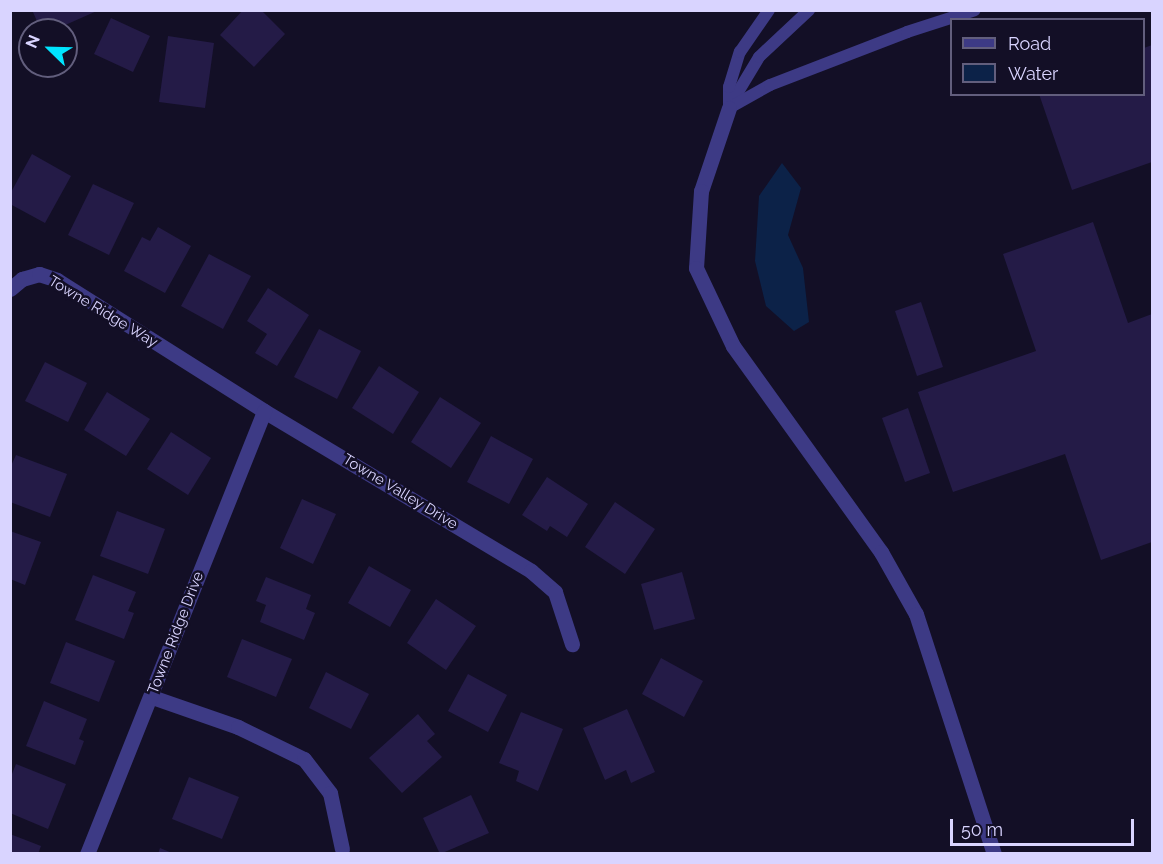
<!DOCTYPE html>
<html>
<head>
<meta charset="utf-8">
<style>
  body { margin:0 }
  #map { position:relative; width:1163px; height:864px; overflow:hidden; background:#130f26; font-family:Raleway,sans-serif }
  div>[style] { position:absolute }
  .water>* { inset:0; background:#0c2248 }
  .building>* { inset:0; background:#241b47 }
  .service>* { height:12px; margin:-6px; padding:0 6px; transform-origin:6px; border-radius:6px; background:#3d3a85 }
  .minor>* { height:15px; margin:-7.5px; padding:0 7.5px; transform-origin:7.5px; border-radius:7.5px; background:#3d3a85 }
  span { translate:-50% -50%; white-space:nowrap; text-align:center; line-height:1.15; -webkit-text-stroke:5px #130f26; paint-order:stroke }
  .street-label { font-size:15px; color:#d9d4ff }
  .frame { position:absolute; inset:0; border:12px solid #d9d4ff; pointer-events:none }
  .legend { position:absolute; left:950px; top:18px; width:195px; height:78px; box-sizing:border-box; background:#130f26; border:2px solid #625e7d; margin:0; padding:8px 10px; list-style:none; font-size:18px; color:#d9d4ff }
  .legend li { display:flex; align-items:center; gap:12px; height:30px }
  .legend b { width:30px; border:2px solid #625e7d }
  .north { position:absolute; left:18px; top:18px; width:60px; height:60px; box-sizing:border-box; background:#130f26; border:2px solid #625e7d; border-radius:50%; rotate:293deg; font-size:16px; font-weight:700; line-height:24px; text-align:center; color:#d9d4ff }
  .north::after { content:''; display:block; margin:auto; width:21px; height:27px; background:#00e5ff; clip-path:polygon(50% 0,100% 100%,50% 72%,0 100%) }
  .scale { position:absolute; left:950px; top:819px; width:184px; height:27px; box-sizing:border-box; border:3px solid #d9d4ff; border-top:0; padding-left:8px; font-size:18px; line-height:21px; white-space:nowrap; color:#d9d4ff; -webkit-text-stroke:4px #130f26; paint-order:stroke }
</style>
</head>
<body>
<div id="map">
  <div class="water">
    <i style="clip-path:polygon(782px 163px,801px 188px,788px 235px,803px 268px,809px 322px,794px 331px,766px 306px,755px 261px,759px 196px)"></i>
  </div>
  <div class="building">
    <i style="clip-path:polygon(32px 10px,99px 10px,54px 30px,41px 30px)"></i>
    <i style="clip-path:polygon(243px 10px,261px 10px,285px 34px,254px 67px,220px 35px)"></i>
    <i style="clip-path:polygon(111px 18px,150px 36px,133px 72px,94px 54px)"></i>
    <i style="clip-path:polygon(168px 36px,214px 43px,205px 108px,159px 102px)"></i>
    <i style="clip-path:polygon(1152px 45px,1152px 162px,1072px 190px,1039px 94px,1144px 94px,1144px 48px)"></i>
    <i style="clip-path:polygon(32px 154px,71px 176px,45px 223px,10px 204px,10px 194px)"></i>
    <i style="clip-path:polygon(93px 184px,134px 203px,109px 255px,68px 235px)"></i>
    <i style="clip-path:polygon(1093px 222px,1128px 323px,1152px 314px,1152px 542px,1101px 560px,1065px 454px,953px 492px,918px 392px,1036px 351px,1003px 254px)"></i>
    <i style="clip-path:polygon(158px 227px,191px 246px,165px 293px,124px 271px,142px 237px,150px 241px)"></i>
    <i style="clip-path:polygon(209px 254px,251px 276px,223px 329px,181px 306px)"></i>
    <i style="clip-path:polygon(268px 288px,309px 315px,277px 366px,255px 353px,267px 334px,247px 321px)"></i>
    <i style="clip-path:polygon(921px 302px,943px 367px,917px 376px,895px 311px)"></i>
    <i style="clip-path:polygon(319px 329px,361px 351px,337px 399px,294px 377px)"></i>
    <i style="clip-path:polygon(45px 362px,87px 383px,68px 422px,25px 401px)"></i>
    <i style="clip-path:polygon(379px 366px,419px 392px,393px 434px,352px 408px)"></i>
    <i style="clip-path:polygon(107px 392px,150px 419px,126px 456px,84px 430px)"></i>
    <i style="clip-path:polygon(440px 397px,481px 423px,451px 468px,411px 442px)"></i>
    <i style="clip-path:polygon(908px 408px,930px 473px,905px 482px,882px 418px)"></i>
    <i style="clip-path:polygon(171px 432px,211px 458px,188px 495px,147px 469px)"></i>
    <i style="clip-path:polygon(491px 436px,533px 459px,509px 504px,467px 482px)"></i>
    <i style="clip-path:polygon(16px 455px,67px 474px,50px 517px,10px 502px,10px 468px)"></i>
    <i style="clip-path:polygon(547px 477px,588px 504px,567px 537px,550px 526px,547px 531px,522px 515px)"></i>
    <i style="clip-path:polygon(302px 499px,336px 514px,313px 564px,280px 548px)"></i>
    <i style="clip-path:polygon(615px 502px,655px 529px,625px 574px,585px 547px)"></i>
    <i style="clip-path:polygon(117px 511px,165px 529px,148px 574px,100px 556px)"></i>
    <i style="clip-path:polygon(10px 531px,41px 542px,25px 585px,10px 579px)"></i>
    <i style="clip-path:polygon(369px 566px,411px 590px,390px 627px,348px 603px)"></i>
    <i style="clip-path:polygon(682px 572px,695px 619px,654px 630px,641px 584px)"></i>
    <i style="clip-path:polygon(93px 575px,136px 592px,128px 611px,134px 613px,124px 639px,75px 620px)"></i>
    <i style="clip-path:polygon(266px 577px,311px 595px,306px 609px,315px 613px,304px 640px,260px 622px,266px 605px,256px 601px)"></i>
    <i style="clip-path:polygon(436px 599px,476px 626px,446px 670px,407px 643px)"></i>
    <i style="clip-path:polygon(242px 639px,292px 659px,276px 697px,227px 677px)"></i>
    <i style="clip-path:polygon(66px 642px,115px 661px,99px 702px,50px 683px)"></i>
    <i style="clip-path:polygon(661px 658px,703px 681px,684px 717px,642px 694px)"></i>
    <i style="clip-path:polygon(326px 672px,369px 694px,351px 729px,309px 708px)"></i>
    <i style="clip-path:polygon(468px 674px,507px 695px,488px 732px,448px 711px)"></i>
    <i style="clip-path:polygon(44px 701px,87px 719px,79px 739px,84px 741px,75px 765px,26px 746px)"></i>
    <i style="clip-path:polygon(627px 709px,655px 772px,631px 783px,626px 770px,605px 780px,583px 728px)"></i>
    <i style="clip-path:polygon(521px 712px,563px 729px,538px 791px,516px 781px,519px 771px,499px 763px)"></i>
    <i style="clip-path:polygon(418px 714px,435px 734px,427px 741px,442px 757px,402px 793px,369px 758px)"></i>
    <i style="clip-path:polygon(16px 764px,66px 784px,48px 829px,10px 813px,10px 779px)"></i>
    <i style="clip-path:polygon(189px 777px,239px 797px,222px 839px,172px 819px)"></i>
    <i style="clip-path:polygon(471px 795px,489px 833px,440px 854px,423px 818px)"></i>
    <i style="clip-path:polygon(10px 834px,41px 846px,38px 854px,10px 854px)"></i>
    <i style="clip-path:polygon(160px 848px,172px 853px,172px 854px,158px 854px)"></i>
  </div>
  <div class="service">
    <i style="left:729px;top:107px;width:58px;rotate:-59deg"></i>
    <i style="left:759px;top:57px;width:69px;rotate:-43.2deg"></i>
    <i style="left:729px;top:107px;width:20px;rotate:-90deg"></i>
    <i style="left:729px;top:87px;width:37px;rotate:-73deg"></i>
    <i style="left:740px;top:52px;width:51px;rotate:-55.4deg"></i>
    <i style="left:729px;top:108px;width:47px;rotate:-29.3deg"></i>
    <i style="left:770px;top:85px;width:147px;rotate:-21.1deg"></i>
    <i style="left:907px;top:32px;width:71px;rotate:-17.9deg"></i>
  </div>
  <div class="minor">
    <i style="left:729px;top:108px;width:88px;rotate:108.6deg"></i>
    <i style="left:701px;top:191px;width:77px;rotate:93.7deg"></i>
    <i style="left:696px;top:268px;width:86px;rotate:64.6deg"></i>
    <i style="left:733px;top:346px;width:254px;rotate:54.3deg"></i>
    <i style="left:881px;top:552px;width:71px;rotate:60.6deg"></i>
    <i style="left:916px;top:614px;width:252px;rotate:72deg"></i>
    <i style="left:10px;top:289px;width:16px;rotate:-40deg"></i>
    <i style="left:22px;top:279px;width:18px;rotate:-16deg"></i>
    <i style="left:39px;top:274px;width:19px;rotate:18deg"></i>
    <i style="left:57px;top:280px;width:245px;rotate:32.3deg"></i>
    <i style="left:264px;top:411px;width:311px;rotate:30.9deg"></i>
    <i style="left:531px;top:571px;width:32px;rotate:41deg"></i>
    <i style="left:555px;top:592px;width:55px;rotate:71.9deg"></i>
    <i style="left:152px;top:697px;width:91px;rotate:19.2deg"></i>
    <i style="left:238px;top:727px;width:73px;rotate:25.9deg"></i>
    <i style="left:304px;top:759px;width:43px;rotate:52.6deg"></i>
    <i style="left:330px;top:793px;width:57px;rotate:77.9deg"></i>
    <i style="left:87px;top:854px;width:477px;rotate:-68.2deg"></i>
  </div>
  <div class="street-label">
    <span style="left:103px;top:312px;rotate:31deg">Towne Ridge Way</span>
    <span style="left:400px;top:492px;rotate:31deg">Towne Valley Drive</span>
    <span style="left:176px;top:633px;rotate:-69deg">Towne Ridge Drive</span>
  </div>
  <div class="frame"></div>
  <ul class="legend">
  <li><b style="height:8px;background:#3d3a85"></b>Road</li>
  <li><b style="height:16px;background:#0c2248"></b>Water</li>
  </ul>
  <div class="north">N</div>
  <div class="scale">50 m</div>
</div>
</body>
</html>
